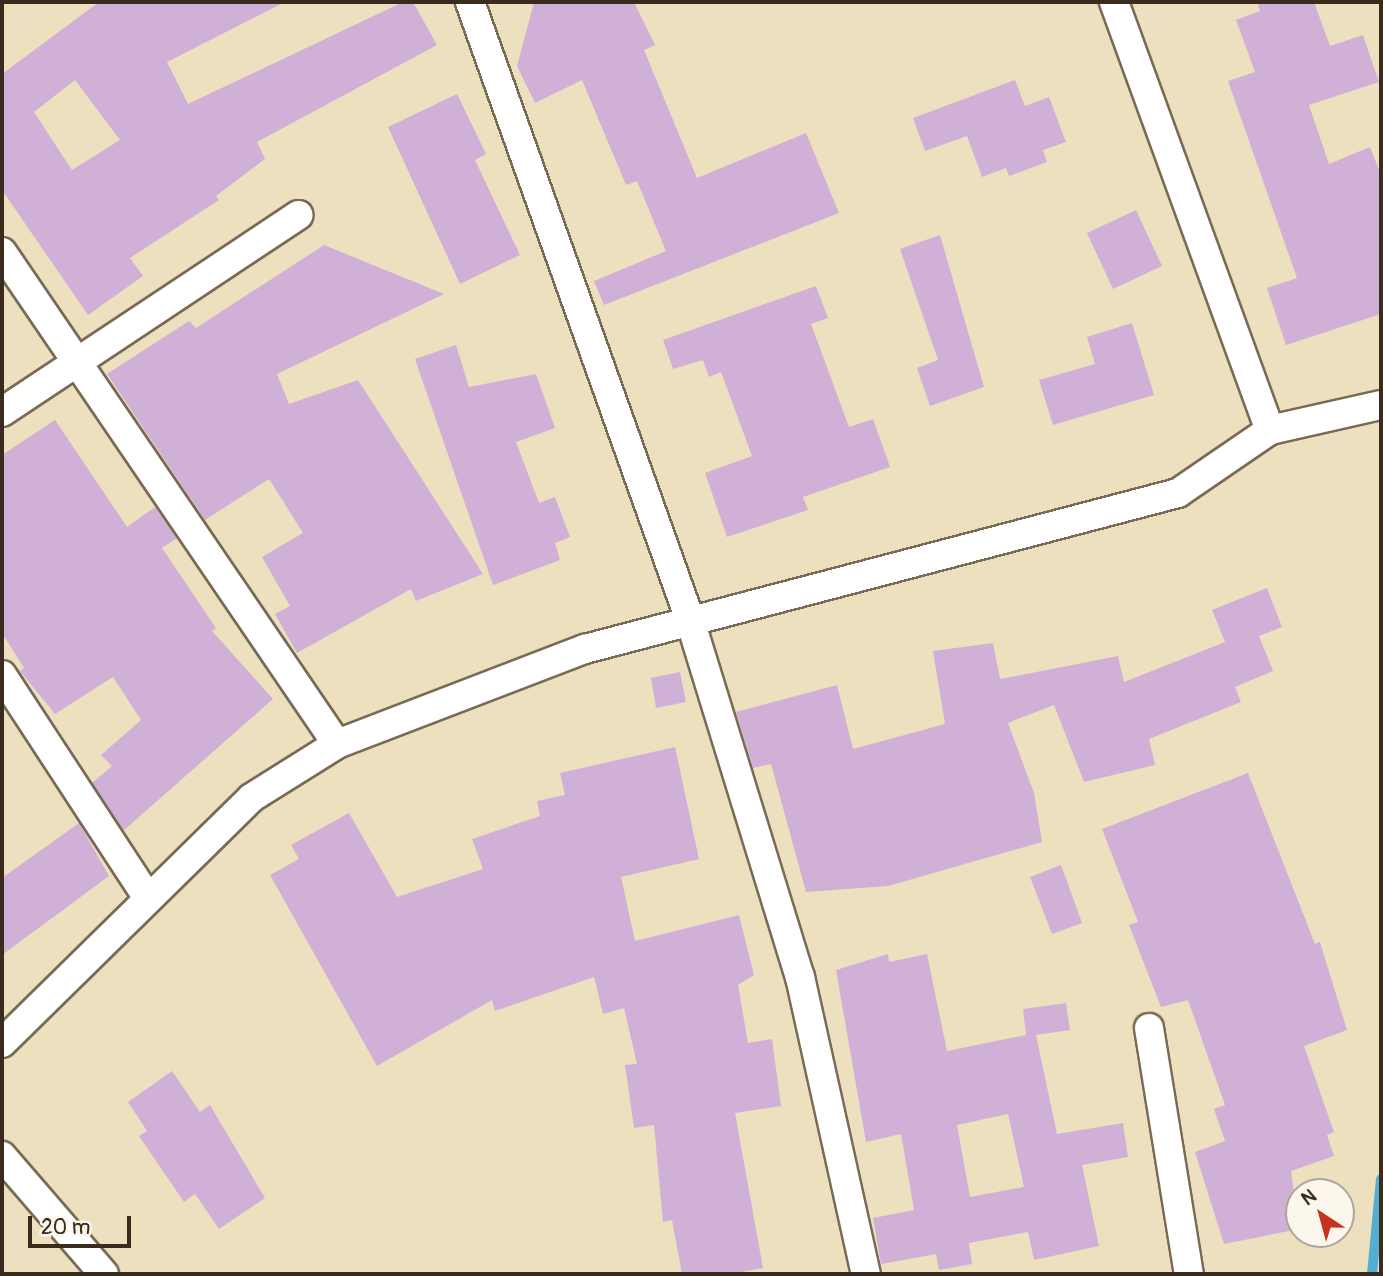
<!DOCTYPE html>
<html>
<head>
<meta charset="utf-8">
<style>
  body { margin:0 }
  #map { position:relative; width:1383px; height:1276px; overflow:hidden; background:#ece0be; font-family:Pangolin,sans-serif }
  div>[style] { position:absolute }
  .stream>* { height:10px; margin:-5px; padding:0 5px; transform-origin:5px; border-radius:5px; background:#54aed1 }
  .building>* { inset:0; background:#d1b0d8 }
  .roads { filter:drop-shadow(2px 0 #796a56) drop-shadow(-2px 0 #796a56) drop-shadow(0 2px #796a56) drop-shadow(0 -2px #796a56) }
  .street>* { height:28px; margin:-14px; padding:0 14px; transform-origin:14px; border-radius:14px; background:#fff }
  span { translate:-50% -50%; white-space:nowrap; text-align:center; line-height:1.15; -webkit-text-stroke:6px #fbf7ec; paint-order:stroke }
  .frame { position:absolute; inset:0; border:4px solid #3b2a1e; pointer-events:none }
  .north { position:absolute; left:1285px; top:1178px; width:70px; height:70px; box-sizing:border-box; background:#fbf7ec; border:2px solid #aea59a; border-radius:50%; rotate:324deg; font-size:19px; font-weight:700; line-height:28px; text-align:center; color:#3b2a1e }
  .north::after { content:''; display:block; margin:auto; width:24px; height:32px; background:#c8321e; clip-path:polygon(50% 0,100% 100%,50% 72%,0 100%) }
  .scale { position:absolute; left:28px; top:1216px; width:103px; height:32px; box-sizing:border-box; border:4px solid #3b2a1e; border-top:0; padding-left:9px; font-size:21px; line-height:24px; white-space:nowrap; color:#3b2a1e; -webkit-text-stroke:5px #fbf7ec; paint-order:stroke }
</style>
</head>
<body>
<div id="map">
  <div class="stream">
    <i style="left:1372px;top:1274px;width:95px;rotate:-84.6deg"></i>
  </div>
  <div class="building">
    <i style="clip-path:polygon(evenodd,99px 2px,285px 2px,167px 62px,188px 104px,403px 2px,413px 2px,437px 45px,257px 142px,265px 159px,216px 196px,219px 200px,130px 258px,143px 276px,88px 315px,2px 190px,2px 74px,99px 2px,75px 80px,120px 140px,72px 170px,34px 112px,75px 80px)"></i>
    <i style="clip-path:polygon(534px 2px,634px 2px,655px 45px,644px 50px,697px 178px,806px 133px,839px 213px,604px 305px,594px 281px,666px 251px,637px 181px,626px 185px,582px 80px,535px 103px,517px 66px)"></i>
    <i style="clip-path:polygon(1257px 2px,1314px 2px,1330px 46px,1363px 35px,1379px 82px,1309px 105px,1329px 164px,1370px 147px,1381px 175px,1381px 314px,1286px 345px,1267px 288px,1297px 278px,1228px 81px,1255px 72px,1236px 20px,1260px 11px)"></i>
    <i style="clip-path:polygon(1015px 80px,1025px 106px,1049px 97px,1066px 142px,1043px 150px,1047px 162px,1009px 176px,1006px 168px,982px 177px,967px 136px,925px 151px,913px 118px)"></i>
    <i style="clip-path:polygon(457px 94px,486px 154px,475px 160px,520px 255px,460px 284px,388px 127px)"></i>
    <i style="clip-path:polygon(1136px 210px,1162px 266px,1113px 289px,1087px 233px)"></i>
    <i style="clip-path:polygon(940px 235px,984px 387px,930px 406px,917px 368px,938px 360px,900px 249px)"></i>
    <i style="clip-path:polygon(324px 245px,444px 294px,277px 374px,289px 404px,358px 380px,483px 574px,416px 601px,411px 589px,297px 653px,275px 614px,290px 606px,262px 557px,303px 533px,269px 479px,205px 520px,107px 374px,189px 321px,196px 328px)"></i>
    <i style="clip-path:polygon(816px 286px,828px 318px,811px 324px,849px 427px,873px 419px,890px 467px,803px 497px,808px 510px,727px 537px,705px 473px,752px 456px,721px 372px,709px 377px,703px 360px,673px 369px,663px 340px)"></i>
    <i style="clip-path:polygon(1132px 323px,1154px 395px,1053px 425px,1039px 380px,1095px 364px,1087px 337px)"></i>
    <i style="clip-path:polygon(456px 345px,469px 387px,536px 374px,555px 428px,516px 442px,539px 503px,555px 497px,570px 537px,555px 543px,560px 560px,493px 585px,415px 359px)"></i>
    <i style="clip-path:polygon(55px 420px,127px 527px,155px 507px,177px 538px,162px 548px,216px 628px,212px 631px,273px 699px,123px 831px,92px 783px,112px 766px,101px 755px,141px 720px,113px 677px,55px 714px,20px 671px,24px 668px,2px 633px,2px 455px)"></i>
    <i style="clip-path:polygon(1267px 588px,1282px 627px,1259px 636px,1273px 671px,1235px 687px,1241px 702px,1149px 739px,1155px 765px,1084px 782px,1054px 705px,1008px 723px,1034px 793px,1042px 842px,888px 886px,806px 892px,771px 764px,753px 768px,736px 712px,837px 685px,853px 749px,945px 724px,933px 651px,993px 643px,1000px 679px,1118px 656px,1124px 682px,1225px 642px,1212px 610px)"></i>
    <i style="clip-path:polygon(680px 672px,686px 702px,656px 708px,651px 678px)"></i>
    <i style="clip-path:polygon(675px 747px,699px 859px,621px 877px,635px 941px,739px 915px,754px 975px,738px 985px,748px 1043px,772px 1039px,781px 1106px,735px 1113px,763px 1268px,730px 1274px,682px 1274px,672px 1220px,663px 1222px,654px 1125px,634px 1128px,625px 1065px,637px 1064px,624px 1008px,603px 1014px,594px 977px,495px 1011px,492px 1000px,377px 1066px,270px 875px,299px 859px,291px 845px,349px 813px,397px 897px,483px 869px,472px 839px,540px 816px,537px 801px,565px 795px,560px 773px)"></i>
    <i style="clip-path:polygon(1248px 773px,1315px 944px,1320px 942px,1347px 1030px,1304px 1046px,1334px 1132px,1327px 1135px,1334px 1156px,1291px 1171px,1299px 1229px,1224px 1244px,1195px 1152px,1225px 1141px,1214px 1109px,1225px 1105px,1188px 1000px,1161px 1007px,1129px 925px,1138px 922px,1102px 829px)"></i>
    <i style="clip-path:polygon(79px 823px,109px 876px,2px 955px,2px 878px)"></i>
    <i style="clip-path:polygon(1061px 865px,1082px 923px,1052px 934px,1030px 877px)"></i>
    <i style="clip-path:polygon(evenodd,888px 954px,889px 962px,927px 954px,947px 1051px,1026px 1035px,1023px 1009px,1066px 1003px,1070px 1030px,1036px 1035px,1057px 1134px,1123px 1123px,1128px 1157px,1082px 1165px,1099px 1246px,1034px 1260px,1028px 1232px,969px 1243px,972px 1264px,939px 1270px,936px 1254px,881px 1264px,873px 1218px,914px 1210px,901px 1134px,866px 1142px,836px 970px,888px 954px,1008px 1114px,1024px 1187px,970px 1197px,957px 1125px,1008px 1114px)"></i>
    <i style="clip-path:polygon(172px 1071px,200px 1112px,210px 1105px,265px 1198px,219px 1229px,195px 1194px,184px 1202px,139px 1136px,147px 1131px,128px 1102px)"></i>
  </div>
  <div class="roads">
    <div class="street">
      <i style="left:470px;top:2px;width:656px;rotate:70.4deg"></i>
      <i style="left:690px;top:620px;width:374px;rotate:72.9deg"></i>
      <i style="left:800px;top:977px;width:304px;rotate:77.5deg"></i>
      <i style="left:1114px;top:2px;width:456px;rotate:70deg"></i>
      <i style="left:2px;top:252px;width:595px;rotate:55.75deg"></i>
      <i style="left:2px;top:412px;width:356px;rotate:-33.6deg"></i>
      <i style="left:2px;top:675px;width:265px;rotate:56.8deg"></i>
      <i style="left:1149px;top:1028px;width:249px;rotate:80.8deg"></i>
      <i style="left:2px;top:1043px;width:349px;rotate:-44.5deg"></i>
      <i style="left:251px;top:798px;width:102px;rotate:-32.1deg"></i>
      <i style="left:337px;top:744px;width:266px;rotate:-21deg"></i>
      <i style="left:585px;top:649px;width:613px;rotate:-14.74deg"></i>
      <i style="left:1178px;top:493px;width:112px;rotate:-34.4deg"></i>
      <i style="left:1270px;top:430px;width:114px;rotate:-12.7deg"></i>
      <i style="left:2px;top:1156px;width:156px;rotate:49.2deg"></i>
    </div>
  </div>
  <div class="frame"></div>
  <div class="north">N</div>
  <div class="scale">20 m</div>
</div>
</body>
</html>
